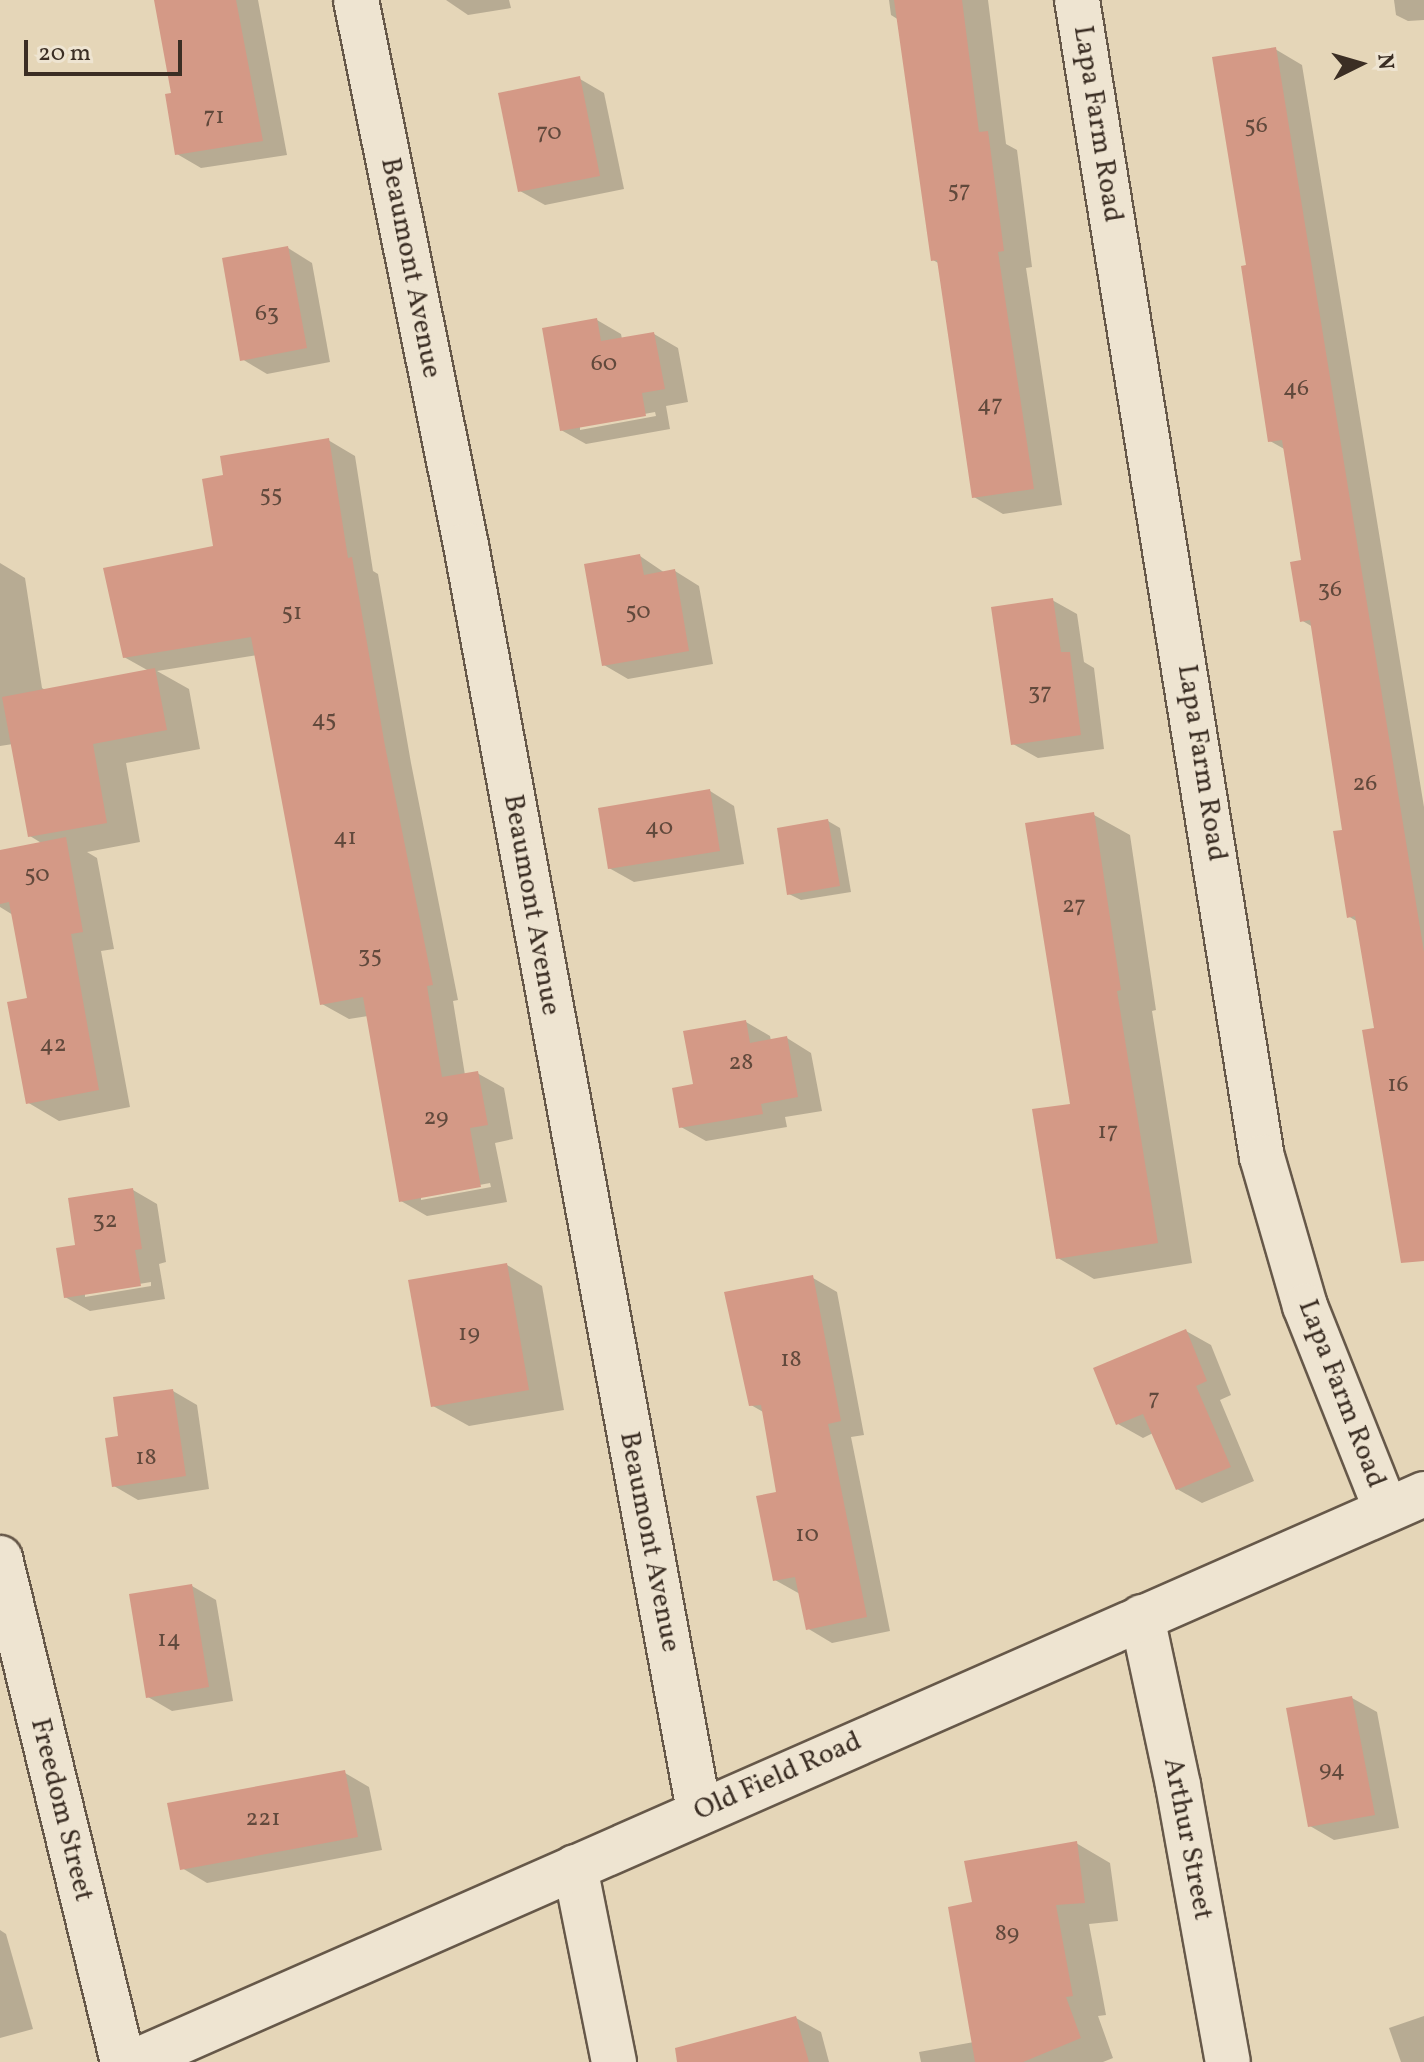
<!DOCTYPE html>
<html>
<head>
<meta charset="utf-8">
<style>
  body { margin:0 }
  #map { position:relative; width:1424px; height:2062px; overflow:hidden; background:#e5d6b8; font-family:Vollkorn,serif }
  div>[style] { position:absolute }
  .shadow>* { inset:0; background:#0003 }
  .building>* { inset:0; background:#d49986 }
  .roads { filter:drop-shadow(2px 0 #665849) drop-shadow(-2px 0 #665849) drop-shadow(0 2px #665849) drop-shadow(0 -2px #665849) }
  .minor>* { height:44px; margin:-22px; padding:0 22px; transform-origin:22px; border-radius:22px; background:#eee4d1 }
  span { translate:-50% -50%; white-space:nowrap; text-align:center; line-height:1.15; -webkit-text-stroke:7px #eee4d1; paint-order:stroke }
  .number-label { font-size:24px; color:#61493c }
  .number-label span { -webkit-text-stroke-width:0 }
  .street-label { font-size:28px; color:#3b2e24 }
  .north { position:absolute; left:1320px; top:24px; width:80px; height:80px; -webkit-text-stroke:6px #eee4d1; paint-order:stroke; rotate:85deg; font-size:22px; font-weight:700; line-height:32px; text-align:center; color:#3b2e24 }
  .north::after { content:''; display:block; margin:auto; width:28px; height:36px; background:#3b2e24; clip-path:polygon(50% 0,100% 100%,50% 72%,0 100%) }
  .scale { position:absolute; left:24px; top:40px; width:158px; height:36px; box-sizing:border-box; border:4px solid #3b2e24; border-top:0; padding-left:10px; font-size:24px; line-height:28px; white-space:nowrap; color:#3b2e24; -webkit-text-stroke:6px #eee4d1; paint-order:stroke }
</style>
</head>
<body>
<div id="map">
  <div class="shadow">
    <i style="clip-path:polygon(156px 0,258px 0,287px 155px,201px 168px,177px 154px,173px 95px)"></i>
    <i style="clip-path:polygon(446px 0,509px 0,511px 8px,468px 15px)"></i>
    <i style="clip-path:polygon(889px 0,988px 0,1006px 144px,1017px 150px,1032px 267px,1026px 268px,1062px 505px,1003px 514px,974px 497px,940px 264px,933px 260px,899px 20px,891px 15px)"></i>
    <i style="clip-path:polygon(1394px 0,1424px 0,1424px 20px,1408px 21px,1396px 15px)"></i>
    <i style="clip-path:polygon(1275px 49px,1302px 65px,1424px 807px,1424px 1257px,1376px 1030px,1358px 922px,1348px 916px,1344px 832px,1313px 627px,1301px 620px,1304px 562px,1286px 450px,1270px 441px,1248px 267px)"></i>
    <i style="clip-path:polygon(580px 79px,604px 93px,624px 189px,545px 205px,520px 191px)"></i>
    <i style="clip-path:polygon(288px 248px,312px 263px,330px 362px,267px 374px,242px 359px)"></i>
    <i style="clip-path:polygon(evenodd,597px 320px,621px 334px,622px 339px,654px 334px,678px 348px,688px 402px,666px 406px,670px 429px,586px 444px,561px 430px,597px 320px,655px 412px,656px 416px,580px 430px,580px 426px,655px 412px)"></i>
    <i style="clip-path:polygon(evenodd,328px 440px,355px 456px,373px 571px,378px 574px,411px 763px,458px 1000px,453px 1001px,465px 1075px,477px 1073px,504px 1088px,513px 1139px,495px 1143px,507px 1202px,427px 1216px,401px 1201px,368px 1016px,349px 1019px,322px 1004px,257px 655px,157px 671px,189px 689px,200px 749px,126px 763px,140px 842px,87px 852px,97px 858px,114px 949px,101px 951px,130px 1107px,59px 1121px,27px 1102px,30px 999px,13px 915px,0 907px,0 852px,43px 844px,30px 836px,13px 744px,0 746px,0 563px,25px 578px,42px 688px,47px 691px,149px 671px,124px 657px,215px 547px,225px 477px,328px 440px,490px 1183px,491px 1187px,421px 1200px,421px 1196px,490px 1183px)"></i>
    <i style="clip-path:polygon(640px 556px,665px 573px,675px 571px,699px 586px,713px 664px,628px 679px,604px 665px)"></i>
    <i style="clip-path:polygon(1052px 600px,1077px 614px,1084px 662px,1094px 668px,1104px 749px,1038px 758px,1013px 744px)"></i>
    <i style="clip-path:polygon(710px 791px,734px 806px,744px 864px,634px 882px,609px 868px)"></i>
    <i style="clip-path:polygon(1094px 815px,1130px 835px,1156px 1010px,1152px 1011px,1192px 1263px,1094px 1279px,1058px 1258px)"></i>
    <i style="clip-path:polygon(828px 821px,840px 828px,851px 892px,801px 900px,789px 894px)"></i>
    <i style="clip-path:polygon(746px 1022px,770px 1036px,771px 1041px,787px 1038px,811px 1053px,822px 1111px,785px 1117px,787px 1127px,706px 1141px,681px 1127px,695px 1086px)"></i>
    <i style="clip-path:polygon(evenodd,133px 1190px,157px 1204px,166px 1262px,159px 1264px,165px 1299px,90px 1311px,65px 1297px,77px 1247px,133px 1190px,151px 1282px,151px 1286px,85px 1297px,85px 1293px,151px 1282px)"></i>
    <i style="clip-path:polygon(507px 1265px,542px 1286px,564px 1410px,469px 1426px,433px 1406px)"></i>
    <i style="clip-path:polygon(813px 1278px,837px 1292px,864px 1435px,851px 1437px,890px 1631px,832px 1643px,807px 1628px,800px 1594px,775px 1580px,779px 1493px,765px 1413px,751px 1405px)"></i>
    <i style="clip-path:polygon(1186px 1331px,1211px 1345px,1231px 1395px,1220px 1400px,1254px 1481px,1202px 1503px,1177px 1489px,1153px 1433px,1143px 1438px,1118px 1424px)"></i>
    <i style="clip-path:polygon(173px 1391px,197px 1405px,209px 1489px,138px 1500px,114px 1486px,120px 1438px)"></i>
    <i style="clip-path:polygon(192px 1586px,216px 1600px,233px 1701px,172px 1711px,148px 1697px)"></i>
    <i style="clip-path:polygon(1352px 1698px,1377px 1712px,1399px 1828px,1334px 1840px,1310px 1826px)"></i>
    <i style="clip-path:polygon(345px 1773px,369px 1787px,382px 1850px,207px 1883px,182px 1868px)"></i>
    <i style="clip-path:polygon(1076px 1843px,1110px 1863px,1118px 1921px,1089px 1924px,1106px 2015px,1098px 2016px,1113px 2058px,1103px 2062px,921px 2062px,919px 2052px,974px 2042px,975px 1904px)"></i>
    <i style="clip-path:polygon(0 1930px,6px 1934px,33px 2029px,0 2038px)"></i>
    <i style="clip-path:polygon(1424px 2016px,1424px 2062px,1401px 2062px,1389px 2028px)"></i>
    <i style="clip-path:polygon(796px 2018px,821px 2032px,829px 2062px,734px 2062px)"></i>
  </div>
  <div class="building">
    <i style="clip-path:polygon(154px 0,236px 0,263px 141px,175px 155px,165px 94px,171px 93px)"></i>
    <i style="clip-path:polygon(894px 0,962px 0,979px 132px,988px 131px,1004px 251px,998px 252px,1034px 489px,972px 498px,937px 260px,931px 261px)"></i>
    <i style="clip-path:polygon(1276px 47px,1424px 952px,1424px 1261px,1401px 1263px,1362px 1030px,1374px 1028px,1355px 916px,1347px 918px,1333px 831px,1342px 830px,1310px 620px,1300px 622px,1290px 562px,1301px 560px,1282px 440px,1268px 442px,1241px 266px,1246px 265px,1212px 57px)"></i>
    <i style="clip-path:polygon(580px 76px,600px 176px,518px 192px,498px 93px)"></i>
    <i style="clip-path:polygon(288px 246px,307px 348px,240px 361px,222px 258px)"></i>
    <i style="clip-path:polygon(597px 318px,601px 341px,654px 332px,665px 389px,642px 393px,646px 416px,560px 431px,542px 328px)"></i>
    <i style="clip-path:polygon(329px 438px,348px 558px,352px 557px,385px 746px,433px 985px,427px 986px,442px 1077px,478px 1071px,488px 1125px,470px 1128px,481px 1187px,399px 1202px,363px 997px,320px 1005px,251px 637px,123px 658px,103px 568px,213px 546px,202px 479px,223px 475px,220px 456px)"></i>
    <i style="clip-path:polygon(640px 554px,644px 575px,675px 569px,689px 651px,602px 666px,584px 564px)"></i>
    <i style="clip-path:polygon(1053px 598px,1061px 652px,1070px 652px,1081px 735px,1011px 745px,991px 607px)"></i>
    <i style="clip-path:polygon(155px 668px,167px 730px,93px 744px,107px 823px,28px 837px,2px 697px)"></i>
    <i style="clip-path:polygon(710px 789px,720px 851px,608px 869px,598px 808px)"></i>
    <i style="clip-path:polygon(1094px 812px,1121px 990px,1117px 991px,1158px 1243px,1056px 1259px,1032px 1109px,1070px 1104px,1025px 823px)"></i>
    <i style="clip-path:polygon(828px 819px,840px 886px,787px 895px,777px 828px)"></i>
    <i style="clip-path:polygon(66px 837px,83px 932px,71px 934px,99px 1090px,26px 1104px,7px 1002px,27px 998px,9px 902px,0 904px,0 850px)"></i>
    <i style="clip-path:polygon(746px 1020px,750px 1043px,787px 1036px,798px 1097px,761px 1104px,763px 1114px,679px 1128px,672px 1088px,693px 1084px,683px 1031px)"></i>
    <i style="clip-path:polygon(133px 1188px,142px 1249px,135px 1250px,141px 1286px,64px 1298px,56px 1248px,75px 1245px,68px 1198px)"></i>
    <i style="clip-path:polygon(507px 1263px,529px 1390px,431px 1407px,408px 1280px)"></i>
    <i style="clip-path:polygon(813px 1275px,841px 1421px,828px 1424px,867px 1617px,806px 1630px,795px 1577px,773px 1581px,756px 1496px,776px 1492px,761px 1405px,749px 1406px,724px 1292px)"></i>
    <i style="clip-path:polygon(1186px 1329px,1207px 1381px,1196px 1386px,1231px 1467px,1176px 1490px,1143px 1414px,1116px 1425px,1093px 1368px)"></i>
    <i style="clip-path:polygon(173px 1389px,186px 1476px,112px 1487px,105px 1438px,118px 1436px,113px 1397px)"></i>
    <i style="clip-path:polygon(192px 1584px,209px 1687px,146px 1698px,129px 1594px)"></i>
    <i style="clip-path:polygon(1352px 1696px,1375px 1815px,1308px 1827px,1286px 1708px)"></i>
    <i style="clip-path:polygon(345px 1770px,358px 1837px,180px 1870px,167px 1803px)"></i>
    <i style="clip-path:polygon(1077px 1841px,1085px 1903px,1056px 1905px,1073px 1996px,1066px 1997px,1081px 2038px,1023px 2062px,975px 2062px,948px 1907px,972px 1902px,964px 1861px)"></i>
    <i style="clip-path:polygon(796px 2016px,809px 2062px,677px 2062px,675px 2048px)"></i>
  </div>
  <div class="roads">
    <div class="minor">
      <i style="left:356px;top:0;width:556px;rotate:78.59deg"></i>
      <i style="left:466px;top:545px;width:1287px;rotate:79.57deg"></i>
      <i style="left:1077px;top:0;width:1172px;rotate:80.92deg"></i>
      <i style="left:1262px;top:1157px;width:155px;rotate:73.9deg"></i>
      <i style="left:1305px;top:1306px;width:219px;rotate:68.3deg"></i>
      <i style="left:0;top:1558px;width:519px;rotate:76.29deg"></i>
      <i style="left:1142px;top:1617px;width:172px;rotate:77.9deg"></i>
      <i style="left:1178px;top:1785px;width:281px;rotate:79.8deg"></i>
      <i style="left:575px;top:1867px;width:199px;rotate:78.7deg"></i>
      <i style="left:134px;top:2062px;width:1410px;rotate:-23.76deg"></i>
    </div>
  </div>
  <div class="number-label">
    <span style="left:214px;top:118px">71</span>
    <span style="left:1256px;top:127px">56</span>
    <span style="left:549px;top:134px">70</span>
    <span style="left:959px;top:192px">57</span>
    <span style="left:267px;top:315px">63</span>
    <span style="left:604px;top:365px">60</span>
    <span style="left:1296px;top:390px">46</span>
    <span style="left:990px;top:406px">47</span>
    <span style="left:271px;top:496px">55</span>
    <span style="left:1330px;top:591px">36</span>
    <span style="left:638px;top:613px">50</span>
    <span style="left:292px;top:614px">51</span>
    <span style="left:1040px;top:694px">37</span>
    <span style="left:324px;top:721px">45</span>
    <span style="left:1365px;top:785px">26</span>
    <span style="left:659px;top:829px">40</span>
    <span style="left:345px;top:839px">41</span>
    <span style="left:37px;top:876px">50</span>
    <span style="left:1074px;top:907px">27</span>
    <span style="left:370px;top:957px">35</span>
    <span style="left:53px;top:1046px">42</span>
    <span style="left:741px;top:1064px">28</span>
    <span style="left:1398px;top:1086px">16</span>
    <span style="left:436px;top:1119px">29</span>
    <span style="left:1108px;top:1133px">17</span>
    <span style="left:105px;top:1222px">32</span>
    <span style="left:469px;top:1335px">19</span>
    <span style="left:791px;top:1361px">18</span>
    <span style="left:1154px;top:1400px">7</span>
    <span style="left:146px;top:1459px">18</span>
    <span style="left:807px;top:1536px">10</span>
    <span style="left:169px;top:1641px">14</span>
    <span style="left:1332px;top:1771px">94</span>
    <span style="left:263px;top:1820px">221</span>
    <span style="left:1007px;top:1935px">89</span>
  </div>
  <div class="street-label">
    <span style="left:1097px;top:124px;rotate:81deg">Lapa Farm Road</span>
    <span style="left:410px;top:268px;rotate:79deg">Beaumont Avenue</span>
    <span style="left:1201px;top:763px;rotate:81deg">Lapa Farm Road</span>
    <span style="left:531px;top:905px;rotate:80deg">Beaumont Avenue</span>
    <span style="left:1341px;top:1394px;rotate:69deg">Lapa Farm Road</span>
    <span style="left:649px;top:1542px;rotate:79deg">Beaumont Avenue</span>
    <span style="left:778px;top:1777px;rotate:-24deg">Old Field Road</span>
    <span style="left:61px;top:1810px;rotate:76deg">Freedom Street</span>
    <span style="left:1187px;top:1839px;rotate:79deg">Arthur Street</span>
  </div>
  <div class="north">N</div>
  <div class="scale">20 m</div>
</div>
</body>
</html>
